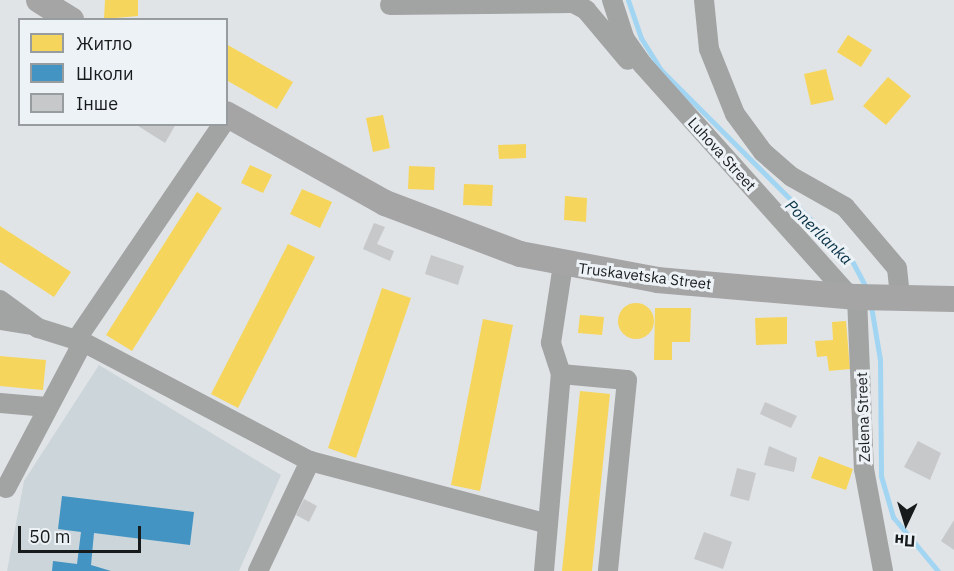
<!DOCTYPE html>
<html>
<head>
<meta charset="utf-8">
<style>
  body { margin:0 }
  #map { position:relative; width:954px; height:571px; overflow:hidden; background:#e1e4e7; font-family:"IBM Plex Sans",sans-serif }
  div>[style] { position:absolute }
  .built>* { inset:0; background:#ccd5da }
  .homes>* { inset:0; background:#f6d55c }
  .round { border-radius:50% }
  .schools>* { inset:0; background:#4393c3 }
  .stream>* { height:5px; margin:-2.5px; padding:0 2.5px; transform-origin:2.5px; border-radius:2.5px; background:#a2d5f2 }
  .building>* { inset:0; background:#c6c8ca }
  .minor>* { height:20px; margin:-10px; padding:0 10px; transform-origin:10px; border-radius:10px; background:#a2a3a3 }
  .major>* { height:26px; margin:-13px; padding:0 13px; transform-origin:13px; border-radius:13px; background:#a5a5a6 }
  span { translate:-50% -50%; white-space:nowrap; text-align:center; line-height:1.15; -webkit-text-stroke:6px #ecf2f6; paint-order:stroke }
  .street-label { font-size:15px; color:#181b1c }
  .water-label { font-size:16px; color:#073246; font-style:italic }
  .legend { position:absolute; left:18px; top:18px; width:210px; height:108px; box-sizing:border-box; background:#ecf2f6; border:2px solid #979c9f; margin:0; padding:8px 10px; list-style:none; font-size:18px; color:#181b1c }
  .legend li { display:flex; align-items:center; gap:12px; height:30px }
  .legend b { width:30px; border:2px solid #979c9f }
  .north { position:absolute; left:876px; top:493px; width:60px; height:60px; -webkit-text-stroke:4px #ecf2f6; paint-order:stroke; rotate:184deg; font-size:16px; font-weight:700; line-height:24px; text-align:center; color:#181b1c }
  .north::after { content:''; display:block; margin:auto; width:21px; height:27px; background:#181b1c; clip-path:polygon(50% 0,100% 100%,50% 72%,0 100%) }
  .scale { position:absolute; left:18px; top:526px; width:123px; height:27px; box-sizing:border-box; border:3px solid #181b1c; border-top:0; padding-left:8px; font-size:18px; line-height:21px; white-space:nowrap; color:#181b1c; -webkit-text-stroke:4px #ecf2f6; paint-order:stroke }
</style>
</head>
<body>
<div id="map">
  <div class="built">
    <i style="clip-path:polygon(99px 365px,281px 475px,239px 571px,7px 571px,24px 481px)"></i>
  </div>
  <div class="homes">
    <i style="clip-path:polygon(105px 0,138px 0,138px 16px,104px 19px)"></i>
    <i style="clip-path:polygon(848px 35px,872px 50px,861px 67px,837px 52px)"></i>
    <i style="clip-path:polygon(226px 44px,293px 82px,277px 109px,226px 80px)"></i>
    <i style="clip-path:polygon(826px 69px,834px 100px,811px 105px,804px 74px)"></i>
    <i style="clip-path:polygon(888px 77px,911px 96px,886px 125px,863px 106px)"></i>
    <i style="clip-path:polygon(383px 115px,390px 148px,373px 152px,366px 118px)"></i>
    <i style="clip-path:polygon(526px 144px,526px 158px,499px 159px,498px 145px)"></i>
    <i style="clip-path:polygon(250px 165px,272px 175px,263px 193px,241px 183px)"></i>
    <i style="clip-path:polygon(409px 166px,435px 167px,434px 190px,408px 189px)"></i>
    <i style="clip-path:polygon(464px 184px,493px 185px,492px 206px,463px 205px)"></i>
    <i style="clip-path:polygon(302px 189px,332px 202px,320px 228px,290px 214px)"></i>
    <i style="clip-path:polygon(197px 192px,222px 208px,132px 351px,106px 335px)"></i>
    <i style="clip-path:polygon(565px 196px,587px 198px,586px 222px,564px 220px)"></i>
    <i style="clip-path:polygon(0 226px,71px 272px,54px 297px,0 262px)"></i>
    <i style="clip-path:polygon(288px 244px,315px 257px,238px 408px,211px 394px)"></i>
    <i style="clip-path:polygon(382px 288px,411px 298px,356px 458px,328px 448px)"></i>
    <i class="round" style="left:618px;top:303px;width:36px;height:36px"></i>
    <i style="clip-path:polygon(655px 308px,691px 308px,690px 342px,672px 342px,672px 360px,654px 360px)"></i>
    <i style="clip-path:polygon(580px 315px,604px 317px,602px 335px,578px 333px)"></i>
    <i style="clip-path:polygon(787px 317px,787px 344px,756px 345px,755px 318px)"></i>
    <i style="clip-path:polygon(483px 319px,513px 325px,480px 491px,451px 485px)"></i>
    <i style="clip-path:polygon(846px 321px,850px 369px,829px 371px,827px 356px,817px 357px,815px 341px,833px 340px,832px 322px)"></i>
    <i style="clip-path:polygon(0 356px,46px 360px,43px 390px,0 386px)"></i>
    <i style="clip-path:polygon(580px 391px,610px 394px,592px 571px,562px 571px)"></i>
    <i style="clip-path:polygon(819px 456px,853px 469px,846px 490px,811px 478px)"></i>
  </div>
  <div class="schools">
    <i style="clip-path:polygon(62px 496px,194px 512px,190px 545px,94px 533px,91px 565px,111px 571px,52px 571px,53px 561px,77px 564px,81px 532px,58px 529px)"></i>
  </div>
  <div class="stream">
    <i style="left:628px;top:0;width:40px;rotate:71.1deg"></i>
    <i style="left:641px;top:38px;width:38px;rotate:58deg"></i>
    <i style="left:661px;top:70px;width:270px;rotate:45deg"></i>
    <i style="left:852px;top:261px;width:34px;rotate:62deg"></i>
    <i style="left:871px;top:306px;width:55px;rotate:80.5deg"></i>
    <i style="left:880px;top:360px;width:116px;rotate:89.5deg"></i>
    <i style="left:881px;top:476px;width:43px;rotate:73.7deg"></i>
    <i style="left:893px;top:517px;width:70px;rotate:50.2deg"></i>
  </div>
  <div class="building">
    <i style="clip-path:polygon(135px 124px,176px 124px,165px 143px)"></i>
    <i style="clip-path:polygon(374px 223px,385px 227px,377px 244px,394px 251px,390px 261px,363px 249px)"></i>
    <i style="clip-path:polygon(431px 255px,464px 266px,458px 285px,425px 274px)"></i>
    <i style="clip-path:polygon(765px 402px,797px 416px,791px 428px,760px 414px)"></i>
    <i style="clip-path:polygon(918px 441px,941px 453px,930px 480px,904px 467px)"></i>
    <i style="clip-path:polygon(769px 446px,797px 458px,794px 472px,764px 465px)"></i>
    <i style="clip-path:polygon(737px 468px,756px 473px,749px 501px,730px 496px)"></i>
    <i style="clip-path:polygon(304px 499px,317px 506px,309px 522px,296px 515px)"></i>
    <i style="clip-path:polygon(954px 520px,954px 550px,941px 541px)"></i>
    <i style="clip-path:polygon(704px 532px,732px 542px,723px 569px,694px 559px)"></i>
  </div>
  <div class="minor">
    <i style="left:612px;top:0;width:40px;rotate:72deg"></i>
    <i style="left:624px;top:38px;width:32px;rotate:55deg"></i>
    <i style="left:642px;top:64px;width:312px;rotate:48.2deg"></i>
    <i style="left:704px;top:0;width:49px;rotate:84.2deg"></i>
    <i style="left:709px;top:49px;width:70px;rotate:68.2deg"></i>
    <i style="left:735px;top:114px;width:47px;rotate:53.6deg"></i>
    <i style="left:763px;top:152px;width:38px;rotate:41deg"></i>
    <i style="left:792px;top:177px;width:61px;rotate:29.5deg"></i>
    <i style="left:845px;top:207px;width:80px;rotate:49.6deg"></i>
    <i style="left:897px;top:268px;width:31px;rotate:84deg"></i>
    <i style="left:390px;top:5px;width:183px;rotate:-0.6deg"></i>
    <i style="left:573px;top:3px;width:15px;rotate:28deg"></i>
    <i style="left:586px;top:10px;width:65px;rotate:50deg"></i>
    <i style="left:857px;top:297px;width:172px;rotate:87.7deg"></i>
    <i style="left:864px;top:469px;width:104px;rotate:79.4deg"></i>
    <i style="left:0;top:300px;width:47px;rotate:36.4deg"></i>
    <i style="left:38px;top:328px;width:47px;rotate:17.3deg"></i>
    <i style="left:83px;top:342px;width:256px;rotate:27.7deg"></i>
    <i style="left:310px;top:461px;width:246px;rotate:14.8deg"></i>
    <i style="left:0;top:320px;width:30px;rotate:9deg"></i>
    <i style="left:76px;top:340px;width:261px;rotate:-55.8deg"></i>
    <i style="left:561px;top:374px;width:66px;rotate:5.2deg"></i>
    <i style="left:627px;top:380px;width:192px;rotate:95.7deg"></i>
    <i style="left:0;top:403px;width:47px;rotate:4.9deg"></i>
    <i style="left:6px;top:488px;width:165px;rotate:-62.2deg"></i>
    <i style="left:258px;top:571px;width:122px;rotate:-64.7deg"></i>
    <i style="left:544px;top:571px;width:198px;rotate:-85.1deg"></i>
    <i style="left:561px;top:374px;width:33px;rotate:-108deg"></i>
    <i style="left:551px;top:343px;width:79px;rotate:-81.3deg"></i>
  </div>
  <div class="major">
    <i style="left:39px;top:0;width:38px;rotate:32deg"></i>
    <i style="left:226px;top:114px;width:182px;rotate:29.2deg"></i>
    <i style="left:385px;top:203px;width:144px;rotate:20.7deg"></i>
    <i style="left:520px;top:254px;width:139px;rotate:10.7deg"></i>
    <i style="left:657px;top:280px;width:201px;rotate:4.9deg"></i>
    <i style="left:857px;top:297px;width:97px;rotate:1.2deg"></i>
  </div>
  <div class="street-label">
    <span style="left:722px;top:154px;rotate:48deg">Luhova Street</span>
    <span style="left:645px;top:276px;rotate:7deg">Truskavetska Street</span>
    <span style="left:863px;top:417px;rotate:-92deg">Zelena Street</span>
  </div>
  <div class="water-label">
    <span style="left:819px;top:232px;rotate:44deg">Ponerlianka</span>
  </div>
  <ul class="legend">
  <li><b style="height:16px;background:#f6d55c"></b>Житло</li>
  <li><b style="height:16px;background:#4393c3"></b>Школи</li>
  <li><b style="height:16px;background:#c6c8ca"></b>Інше</li>
  </ul>
  <div class="north">Пн</div>
  <div class="scale">50 m</div>
</div>
</body>
</html>
